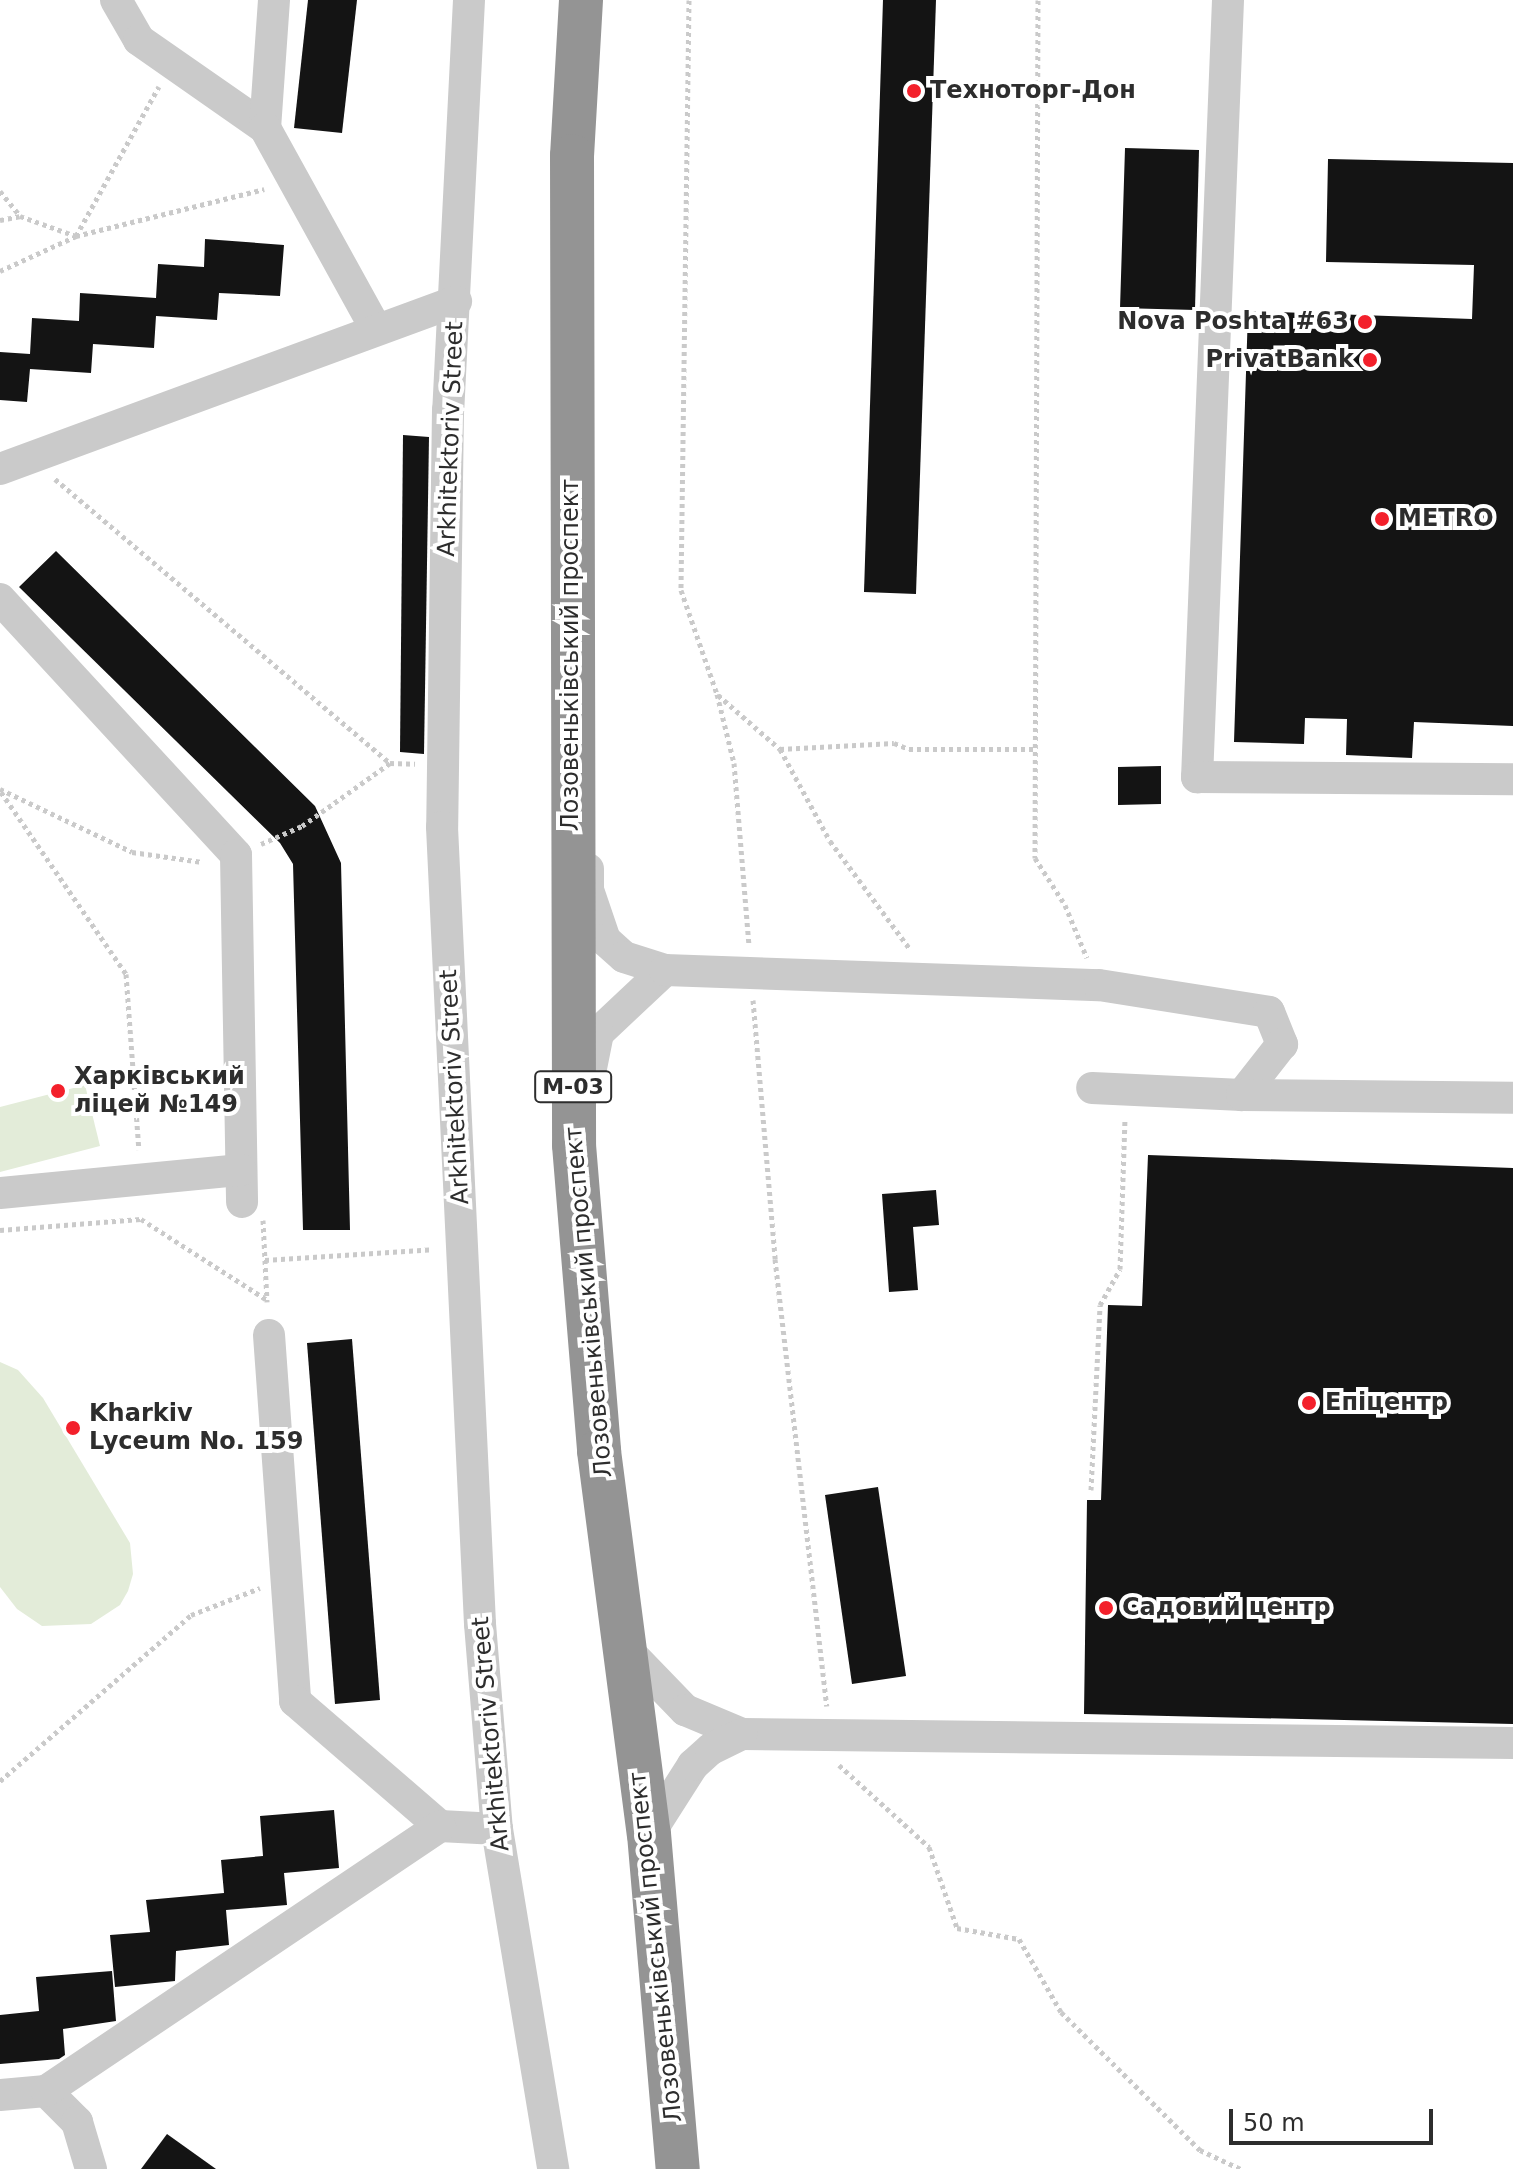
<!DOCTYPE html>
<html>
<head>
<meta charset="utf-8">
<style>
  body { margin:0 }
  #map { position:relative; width:1513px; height:2169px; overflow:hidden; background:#fff; font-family:"DejaVu Sans",sans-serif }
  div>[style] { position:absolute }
  .green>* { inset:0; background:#e3ecd9 }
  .building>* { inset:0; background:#141414 }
  .path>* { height:5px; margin-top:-2.5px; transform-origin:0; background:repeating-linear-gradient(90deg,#cacaca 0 4px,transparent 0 8px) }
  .minor>* { height:32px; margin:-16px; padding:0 16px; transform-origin:16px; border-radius:16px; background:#cacaca }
  .highway>* { height:44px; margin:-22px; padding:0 22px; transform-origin:22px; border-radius:22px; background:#949494 }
  .dots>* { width:22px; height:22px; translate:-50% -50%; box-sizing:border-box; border:4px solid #fff; border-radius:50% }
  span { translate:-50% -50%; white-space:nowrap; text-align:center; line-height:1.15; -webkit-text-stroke:8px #fff; paint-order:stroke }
  .shield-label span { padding:2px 6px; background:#fff; border:2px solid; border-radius:6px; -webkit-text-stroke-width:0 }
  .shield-label { font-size:22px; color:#2d2d2d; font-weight:700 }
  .poi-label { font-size:24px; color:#2d2d2d; font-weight:700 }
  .left { translate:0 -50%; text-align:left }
  .right { translate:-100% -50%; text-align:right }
  .street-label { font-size:24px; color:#2d2d2d }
  .scale { position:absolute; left:1229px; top:2109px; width:204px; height:36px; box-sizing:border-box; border:4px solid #2d2d2d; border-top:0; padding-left:10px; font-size:24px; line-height:28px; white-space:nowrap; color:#2d2d2d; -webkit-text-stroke:6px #fff; paint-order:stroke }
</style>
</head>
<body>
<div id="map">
  <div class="green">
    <i style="clip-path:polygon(85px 1085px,100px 1146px,0 1172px,0 1107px)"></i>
    <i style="clip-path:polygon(0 1362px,18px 1370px,43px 1398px,130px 1543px,133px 1574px,128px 1591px,120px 1605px,91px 1624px,42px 1626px,17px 1609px,0 1587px)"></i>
  </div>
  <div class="building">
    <i style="clip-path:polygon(308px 0,357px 0,342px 133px,294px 128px)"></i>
    <i style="clip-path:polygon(883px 0,936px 0,916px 594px,864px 592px)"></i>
    <i style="clip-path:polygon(1125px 148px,1199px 150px,1195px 310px,1120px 308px)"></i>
    <i style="clip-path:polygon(1328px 159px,1513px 163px,1513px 726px,1414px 722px,1412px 758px,1346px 755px,1347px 719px,1305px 718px,1304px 744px,1234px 742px,1248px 311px,1472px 319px,1474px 265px,1326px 262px)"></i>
    <i style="clip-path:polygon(205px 239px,284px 245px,280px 296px,219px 293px,217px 320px,156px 316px,154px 348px,93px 344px,91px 373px,30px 369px,27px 402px,0 400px,0 352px,30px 354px,32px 318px,79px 321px,80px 293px,156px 298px,158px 264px,204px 267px)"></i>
    <i style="clip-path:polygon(403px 435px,429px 437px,424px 754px,400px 752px)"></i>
    <i style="clip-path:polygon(56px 551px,315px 806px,341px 863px,350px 1230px,303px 1230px,293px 864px,280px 843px,19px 587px)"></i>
    <i style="clip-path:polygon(1161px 766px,1161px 804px,1118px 805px,1118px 767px)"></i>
    <i style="clip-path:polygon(1148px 1155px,1513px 1168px,1513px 1724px,1084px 1714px,1087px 1500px,1101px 1500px,1108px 1305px,1142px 1306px)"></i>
    <i style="clip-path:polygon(936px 1190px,939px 1225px,913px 1227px,918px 1290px,889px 1292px,882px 1194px)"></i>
    <i style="clip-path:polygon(352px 1339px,380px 1700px,335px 1704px,307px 1343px)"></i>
    <i style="clip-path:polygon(878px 1487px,906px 1676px,852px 1684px,825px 1495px)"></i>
    <i style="clip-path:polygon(334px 1810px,339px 1868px,284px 1873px,287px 1905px,226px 1910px,229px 1945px,176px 1951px,175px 1981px,115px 1987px,110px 1935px,150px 1932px,146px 1900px,224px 1893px,221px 1860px,263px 1856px,260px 1816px)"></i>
    <i style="clip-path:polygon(112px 1971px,116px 2021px,63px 2029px,65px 2055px,59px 2059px,0 2064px,0 2015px,39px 2011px,36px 1977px)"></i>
    <i style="clip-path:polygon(167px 2134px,216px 2169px,141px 2169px)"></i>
  </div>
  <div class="path">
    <i style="left:689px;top:0;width:590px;rotate:90.78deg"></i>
    <i style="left:681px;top:590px;width:110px;rotate:70.9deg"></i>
    <i style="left:717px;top:694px;width:71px;rotate:76.2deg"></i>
    <i style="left:734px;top:763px;width:184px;rotate:85.3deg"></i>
    <i style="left:1038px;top:0;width:858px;rotate:90.2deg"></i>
    <i style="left:1035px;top:858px;width:56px;rotate:57.4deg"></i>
    <i style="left:1065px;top:905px;width:57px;rotate:67.5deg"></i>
    <i style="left:0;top:191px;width:32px;rotate:51deg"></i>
    <i style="left:0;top:220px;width:20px;rotate:-11deg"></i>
    <i style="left:20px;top:216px;width:59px;rotate:19.7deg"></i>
    <i style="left:76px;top:236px;width:194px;rotate:-14deg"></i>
    <i style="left:0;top:271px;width:84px;rotate:-24.7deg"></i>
    <i style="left:76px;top:236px;width:171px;rotate:-61deg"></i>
    <i style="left:55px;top:479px;width:439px;rotate:40.3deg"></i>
    <i style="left:718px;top:695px;width:82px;rotate:41.1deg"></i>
    <i style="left:780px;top:749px;width:105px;rotate:61.5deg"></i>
    <i style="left:830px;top:841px;width:134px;rotate:53.5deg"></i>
    <i style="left:780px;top:749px;width:114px;rotate:-3deg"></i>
    <i style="left:894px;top:743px;width:16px;rotate:22deg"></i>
    <i style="left:909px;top:749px;width:125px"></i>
    <i style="left:0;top:789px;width:146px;rotate:25.5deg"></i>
    <i style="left:132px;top:852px;width:71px;rotate:8.1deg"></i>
    <i style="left:1px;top:792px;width:221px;rotate:55.5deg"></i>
    <i style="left:126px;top:974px;width:176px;rotate:85.8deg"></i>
    <i style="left:261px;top:844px;width:45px;rotate:-23.7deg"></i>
    <i style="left:302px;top:826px;width:108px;rotate:-35.6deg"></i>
    <i style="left:390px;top:763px;width:25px;rotate:2deg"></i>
    <i style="left:753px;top:1000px;width:260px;rotate:85.1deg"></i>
    <i style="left:775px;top:1259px;width:450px;rotate:83.4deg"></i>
    <i style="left:263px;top:1220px;width:82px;rotate:87.2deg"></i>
    <i style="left:0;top:1230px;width:141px;rotate:-4.5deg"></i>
    <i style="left:141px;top:1219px;width:150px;rotate:32.7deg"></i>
    <i style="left:265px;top:1260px;width:168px;rotate:-3.7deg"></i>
    <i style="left:1091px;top:1490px;width:185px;rotate:-87.2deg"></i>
    <i style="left:1100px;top:1305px;width:41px;rotate:-60.9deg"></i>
    <i style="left:1120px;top:1269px;width:151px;rotate:-88.1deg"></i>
    <i style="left:839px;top:1765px;width:122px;rotate:42.3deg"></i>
    <i style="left:929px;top:1847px;width:86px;rotate:70.9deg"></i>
    <i style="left:957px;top:1928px;width:63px;rotate:10.1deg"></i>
    <i style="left:1019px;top:1939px;width:84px;rotate:60.1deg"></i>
    <i style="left:1061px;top:2012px;width:196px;rotate:44.8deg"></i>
    <i style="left:1200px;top:2150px;width:45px;rotate:24.9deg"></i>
    <i style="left:0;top:1781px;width:253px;rotate:-41deg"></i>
    <i style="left:191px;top:1615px;width:74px;rotate:-21.4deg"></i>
  </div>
  <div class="minor">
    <i style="left:116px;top:0;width:46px;rotate:60.1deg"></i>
    <i style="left:139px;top:40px;width:154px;rotate:34.9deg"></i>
    <i style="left:274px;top:0;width:128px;rotate:94deg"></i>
    <i style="left:265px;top:128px;width:227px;rotate:61.1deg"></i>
    <i style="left:469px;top:0;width:411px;rotate:92.9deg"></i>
    <i style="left:448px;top:410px;width:417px;rotate:90.8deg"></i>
    <i style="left:442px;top:827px;width:798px;rotate:87.27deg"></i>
    <i style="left:480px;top:1624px;width:206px;rotate:85.3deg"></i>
    <i style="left:497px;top:1829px;width:345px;rotate:80.6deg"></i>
    <i style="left:1228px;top:0;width:778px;rotate:92.28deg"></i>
    <i style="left:1197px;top:777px;width:316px;rotate:0.4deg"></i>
    <i style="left:0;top:469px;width:486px;rotate:-20.2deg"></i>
    <i style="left:0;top:599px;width:348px;rotate:47.3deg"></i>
    <i style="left:236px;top:855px;width:347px;rotate:89deg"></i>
    <i style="left:588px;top:869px;width:21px;rotate:90deg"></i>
    <i style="left:588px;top:890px;width:53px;rotate:71.2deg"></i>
    <i style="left:605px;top:940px;width:25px;rotate:42deg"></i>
    <i style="left:624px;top:957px;width:43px;rotate:17.6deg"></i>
    <i style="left:665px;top:970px;width:92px;rotate:136.8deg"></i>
    <i style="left:598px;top:1033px;width:51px;rotate:101.3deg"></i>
    <i style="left:665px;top:970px;width:434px;rotate:2deg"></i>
    <i style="left:1099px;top:985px;width:172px;rotate:9deg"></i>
    <i style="left:1269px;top:1012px;width:35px;rotate:68deg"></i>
    <i style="left:1282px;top:1044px;width:65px;rotate:128.1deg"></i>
    <i style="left:1242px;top:1095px;width:150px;rotate:-177.3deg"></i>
    <i style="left:1242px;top:1095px;width:271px;rotate:0.6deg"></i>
    <i style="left:0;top:1193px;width:242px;rotate:-5.5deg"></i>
    <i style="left:269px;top:1335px;width:367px;rotate:85.9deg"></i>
    <i style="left:295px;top:1701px;width:191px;rotate:40.8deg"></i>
    <i style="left:440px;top:1826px;width:57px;rotate:3deg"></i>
    <i style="left:622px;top:1645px;width:91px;rotate:45.9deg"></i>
    <i style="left:685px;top:1710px;width:62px;rotate:22.8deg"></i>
    <i style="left:742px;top:1734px;width:771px;rotate:0.67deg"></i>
    <i style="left:649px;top:1834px;width:82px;rotate:-57.5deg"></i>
    <i style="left:693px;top:1765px;width:24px;rotate:-42deg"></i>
    <i style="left:711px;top:1749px;width:34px;rotate:-26deg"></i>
    <i style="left:46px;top:2091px;width:44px;rotate:45deg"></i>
    <i style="left:77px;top:2122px;width:49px;rotate:73.4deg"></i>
    <i style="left:0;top:2095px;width:46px;rotate:-5deg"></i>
    <i style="left:46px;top:2091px;width:475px;rotate:-33.9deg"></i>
  </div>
  <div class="highway">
    <i style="left:581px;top:0;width:156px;rotate:93.3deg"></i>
    <i style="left:572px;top:156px;width:989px;rotate:89.88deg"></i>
    <i style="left:574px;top:1145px;width:307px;rotate:85.3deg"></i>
    <i style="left:599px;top:1451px;width:386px;rotate:82.6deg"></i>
    <i style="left:649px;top:1834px;width:336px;rotate:85.1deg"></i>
  </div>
  <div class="dots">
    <i style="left:914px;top:91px;background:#f3202b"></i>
    <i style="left:1365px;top:322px;background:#f3202b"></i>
    <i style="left:1370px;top:360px;background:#f3202b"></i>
    <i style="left:1382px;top:519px;background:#f3202b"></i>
    <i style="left:58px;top:1091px;background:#f3202b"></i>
    <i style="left:1309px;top:1403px;background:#f3202b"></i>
    <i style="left:73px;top:1428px;background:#f3202b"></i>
    <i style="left:1106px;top:1608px;background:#f3202b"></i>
  </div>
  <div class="shield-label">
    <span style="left:573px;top:1087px">М-03</span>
  </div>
  <div class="poi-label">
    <span class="left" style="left:930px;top:91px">Техноторг-Дон</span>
    <span class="right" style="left:1349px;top:322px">Nova Poshta #63</span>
    <span class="right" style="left:1354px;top:360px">PrivatBank</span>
    <span class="left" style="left:1398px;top:519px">METRO</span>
    <span class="left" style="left:74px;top:1091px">Харківський<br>ліцей №149</span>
    <span class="left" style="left:1325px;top:1403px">Епіцентр</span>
    <span class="left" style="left:89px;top:1428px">Kharkiv<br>Lyceum No. 159</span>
    <span class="left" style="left:1122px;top:1608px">Садовий центр</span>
  </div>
  <div class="street-label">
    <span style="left:451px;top:439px;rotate:-88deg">Arkhitektoriv Street</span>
    <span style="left:571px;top:655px;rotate:-90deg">Лозовеньківський проспект</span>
    <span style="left:455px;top:1087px;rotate:-93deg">Arkhitektoriv Street</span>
    <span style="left:589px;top:1302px;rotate:-95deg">Лозовеньківський проспект</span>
    <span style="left:491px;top:1734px;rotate:-95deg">Arkhitektoriv Street</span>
    <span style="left:656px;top:1947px;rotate:-96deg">Лозовеньківський проспект</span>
  </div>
  <div class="scale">50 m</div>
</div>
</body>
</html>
